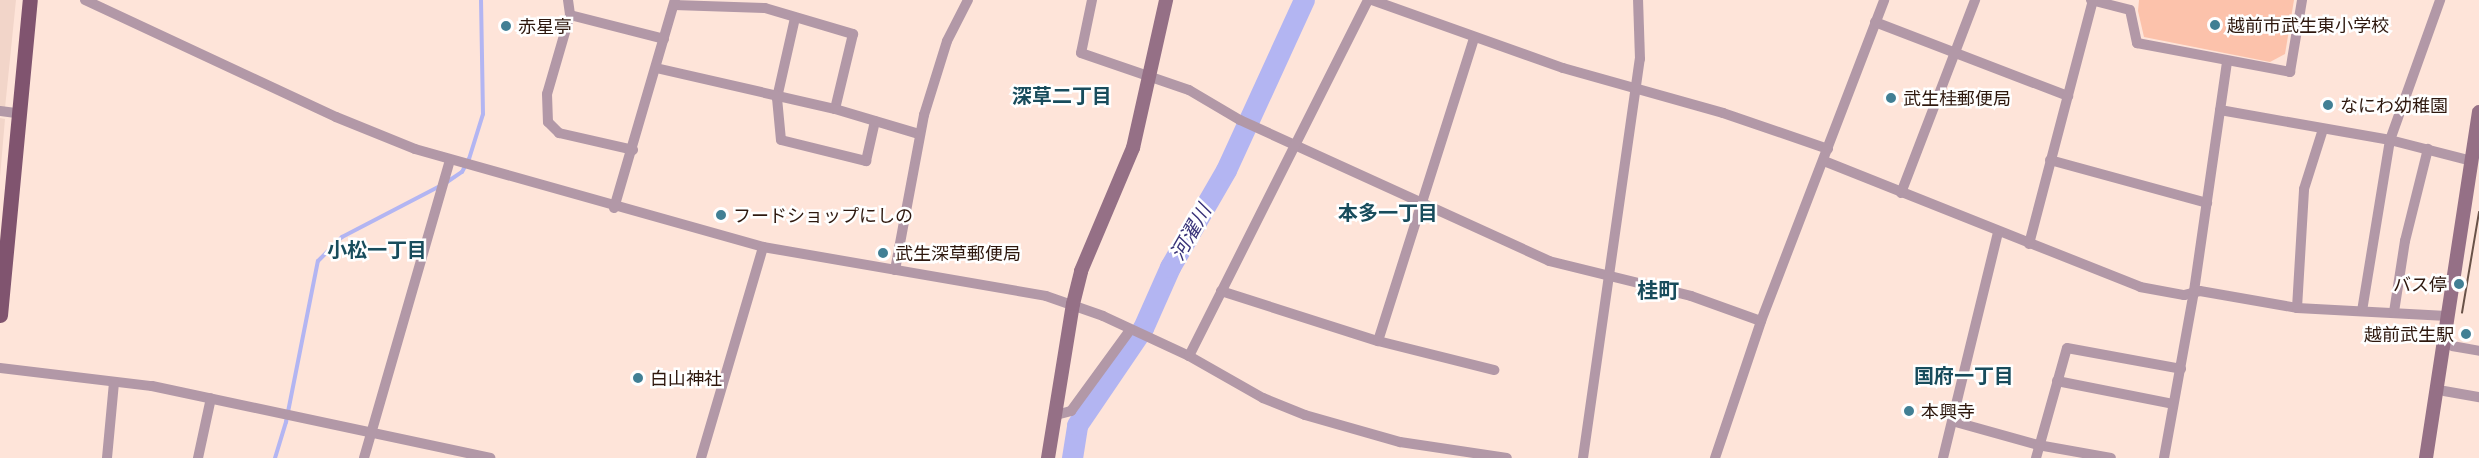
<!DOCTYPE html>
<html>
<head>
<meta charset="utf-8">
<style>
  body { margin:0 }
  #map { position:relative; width:2479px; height:458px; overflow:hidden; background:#fee4d9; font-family:Lato,"Noto Sans JP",sans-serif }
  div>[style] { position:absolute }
  .built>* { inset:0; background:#f2d5c9 }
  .green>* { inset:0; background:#fcc2ab }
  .stream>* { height:4px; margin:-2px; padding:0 2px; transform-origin:2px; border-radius:2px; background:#b3b5f2 }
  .river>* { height:21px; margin:-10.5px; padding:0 10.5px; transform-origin:10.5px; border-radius:10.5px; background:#b3b5f2 }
  .street>* { height:10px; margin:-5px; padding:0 5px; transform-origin:5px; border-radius:5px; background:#b298a7 }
  .secondary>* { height:14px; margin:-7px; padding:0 7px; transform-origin:7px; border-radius:7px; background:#957086 }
  .primary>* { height:15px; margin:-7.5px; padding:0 7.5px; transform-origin:7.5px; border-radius:7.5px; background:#80546f }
  .tram>* { height:1.5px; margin:-0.75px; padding:0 0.75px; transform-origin:0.75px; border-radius:0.75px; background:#695248 }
  .dots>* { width:16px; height:16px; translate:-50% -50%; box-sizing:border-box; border:3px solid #fff; border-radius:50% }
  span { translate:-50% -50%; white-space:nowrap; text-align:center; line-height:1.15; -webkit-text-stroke:5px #fff; paint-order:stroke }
  .poi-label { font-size:18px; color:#2e180e }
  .left { translate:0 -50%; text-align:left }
  .right { translate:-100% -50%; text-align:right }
  .neighbourhood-label { font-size:20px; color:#184c5c; font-weight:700 }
  .water-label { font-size:20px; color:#393379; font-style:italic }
  .quarter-label { font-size:21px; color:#184c5c; font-weight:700 }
</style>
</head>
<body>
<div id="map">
  <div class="built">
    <i style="clip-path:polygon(0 0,16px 0,5px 108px,0 107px)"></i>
    <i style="clip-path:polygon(0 118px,5px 119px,0 177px)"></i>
  </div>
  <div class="green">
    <i style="clip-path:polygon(2139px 0,2294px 0,2285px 54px,2270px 62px,2144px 37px,2138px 11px)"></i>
  </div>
  <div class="stream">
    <i style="left:447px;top:182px;width:18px;rotate:-34deg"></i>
    <i style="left:462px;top:172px;width:15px;rotate:-62deg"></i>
    <i style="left:469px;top:159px;width:47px;rotate:-72.7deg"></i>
    <i style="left:483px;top:114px;width:114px;rotate:-91deg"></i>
    <i style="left:275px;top:458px;width:38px;rotate:-73deg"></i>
    <i style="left:286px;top:422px;width:164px;rotate:-78.8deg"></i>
    <i style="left:318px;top:261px;width:34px;rotate:-45deg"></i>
    <i style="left:342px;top:237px;width:110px;rotate:-27.5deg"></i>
  </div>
  <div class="river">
    <i style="left:1072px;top:458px;width:33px;rotate:-81deg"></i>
    <i style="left:1077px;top:425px;width:117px;rotate:-55.8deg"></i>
    <i style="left:1143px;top:328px;width:67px;rotate:-66.1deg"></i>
    <i style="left:1170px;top:267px;width:112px;rotate:-60deg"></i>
    <i style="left:1226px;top:170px;width:187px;rotate:-65.4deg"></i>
  </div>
  <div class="street">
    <i style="left:85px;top:0;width:277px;rotate:25deg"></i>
    <i style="left:336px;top:117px;width:85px;rotate:22.1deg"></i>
    <i style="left:415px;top:149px;width:362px;rotate:15.7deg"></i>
    <i style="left:763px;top:247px;width:287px;rotate:9.8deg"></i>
    <i style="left:1046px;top:296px;width:60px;rotate:19.3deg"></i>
    <i style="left:1103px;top:316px;width:95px;rotate:24.9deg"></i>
    <i style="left:1189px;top:356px;width:85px;rotate:29.6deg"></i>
    <i style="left:1263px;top:398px;width:45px;rotate:22deg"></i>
    <i style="left:1305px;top:415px;width:99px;rotate:15.9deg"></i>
    <i style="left:1400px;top:442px;width:108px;rotate:8.5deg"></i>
    <i style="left:568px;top:0;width:15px;rotate:82deg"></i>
    <i style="left:570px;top:15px;width:97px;rotate:14.3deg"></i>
    <i style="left:1092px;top:0;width:54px;rotate:101.7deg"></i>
    <i style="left:1081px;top:53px;width:114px;rotate:18.9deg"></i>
    <i style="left:1189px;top:90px;width:59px;rotate:30.5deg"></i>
    <i style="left:1240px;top:120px;width:340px;rotate:24.5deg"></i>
    <i style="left:1549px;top:261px;width:146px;rotate:13.8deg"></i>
    <i style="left:1691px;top:296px;width:74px;rotate:19.7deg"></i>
    <i style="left:1372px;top:0;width:203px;rotate:19.6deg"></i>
    <i style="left:1563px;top:68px;width:166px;rotate:15.7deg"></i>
    <i style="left:1723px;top:113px;width:111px;rotate:18.9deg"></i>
    <i style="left:2091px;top:0;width:40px;rotate:14.4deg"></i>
    <i style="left:2130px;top:10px;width:34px;rotate:78deg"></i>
    <i style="left:2137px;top:43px;width:156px;rotate:10.7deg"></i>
    <i style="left:2290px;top:72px;width:73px;rotate:-80.5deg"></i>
    <i style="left:674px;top:5px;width:91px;rotate:1.9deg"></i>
    <i style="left:765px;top:8px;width:92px;rotate:16.5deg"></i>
    <i style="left:853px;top:34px;width:77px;rotate:103.5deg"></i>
    <i style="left:570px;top:15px;width:82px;rotate:106.2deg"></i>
    <i style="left:547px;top:94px;width:28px;rotate:88deg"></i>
    <i style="left:548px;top:122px;width:16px;rotate:45deg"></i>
    <i style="left:559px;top:133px;width:76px;rotate:12.9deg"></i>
    <i style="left:795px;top:18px;width:82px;rotate:102.7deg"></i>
    <i style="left:777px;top:98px;width:42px;rotate:84.6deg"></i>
    <i style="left:781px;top:140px;width:88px;rotate:13.9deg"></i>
    <i style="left:866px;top:161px;width:41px;rotate:-77.3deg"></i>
    <i style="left:1875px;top:22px;width:207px;rotate:21deg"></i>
    <i style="left:656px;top:68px;width:184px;rotate:12.9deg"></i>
    <i style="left:835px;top:109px;width:88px;rotate:16.6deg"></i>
    <i style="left:2220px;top:110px;width:173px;rotate:10deg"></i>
    <i style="left:2390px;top:140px;width:85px;rotate:14.4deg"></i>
    <i style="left:0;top:111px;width:16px;rotate:7deg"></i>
    <i style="left:2050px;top:160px;width:163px;rotate:15.3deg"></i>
    <i style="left:1824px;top:161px;width:340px;rotate:21.7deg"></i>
    <i style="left:2140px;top:287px;width:45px;rotate:10.3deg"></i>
    <i style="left:2184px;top:295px;width:16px;rotate:-14deg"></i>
    <i style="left:2200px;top:291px;width:98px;rotate:9.9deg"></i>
    <i style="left:2297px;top:308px;width:150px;rotate:3.1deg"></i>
    <i style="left:1901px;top:193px;width:207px;rotate:-69deg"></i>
    <i style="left:614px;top:208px;width:217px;rotate:-73.7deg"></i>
    <i style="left:2029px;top:244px;width:252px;rotate:-75.3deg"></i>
    <i style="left:895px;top:270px;width:158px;rotate:-79.4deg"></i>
    <i style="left:924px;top:115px;width:77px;rotate:-72.7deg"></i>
    <i style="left:947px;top:41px;width:46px;rotate:-62.9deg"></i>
    <i style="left:1221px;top:291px;width:165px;rotate:17.7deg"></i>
    <i style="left:1378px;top:341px;width:120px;rotate:14deg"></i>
    <i style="left:2297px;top:308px;width:119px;rotate:-86.6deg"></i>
    <i style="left:2304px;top:189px;width:63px;rotate:-72.4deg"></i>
    <i style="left:2362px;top:311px;width:173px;rotate:-80.7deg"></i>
    <i style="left:2390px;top:140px;width:149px;rotate:-70.3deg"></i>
    <i style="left:2394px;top:312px;width:72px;rotate:-81.2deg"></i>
    <i style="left:2405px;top:241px;width:95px;rotate:-76deg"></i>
    <i style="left:1378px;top:341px;width:318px;rotate:-72.4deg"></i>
    <i style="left:2452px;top:346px;width:27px;rotate:10deg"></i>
    <i style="left:1189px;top:356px;width:398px;rotate:-63.3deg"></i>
    <i style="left:0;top:368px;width:153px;rotate:6.8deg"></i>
    <i style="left:152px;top:386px;width:346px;rotate:12deg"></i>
    <i style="left:2057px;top:381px;width:118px;rotate:11.2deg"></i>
    <i style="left:2444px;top:391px;width:36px;rotate:10deg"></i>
    <i style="left:1056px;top:415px;width:16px;rotate:-15deg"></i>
    <i style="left:1071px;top:411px;width:100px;rotate:-53.9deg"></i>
    <i style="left:1952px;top:421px;width:89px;rotate:15.6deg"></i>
    <i style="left:2038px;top:445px;width:74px;rotate:10.1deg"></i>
    <i style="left:107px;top:458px;width:76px;rotate:-84.7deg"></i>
    <i style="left:198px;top:458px;width:61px;rotate:-77.8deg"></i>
    <i style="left:364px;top:458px;width:310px;rotate:-73.9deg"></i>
    <i style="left:701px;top:458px;width:220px;rotate:-73.6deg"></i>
    <i style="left:1583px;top:458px;width:403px;rotate:-81.9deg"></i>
    <i style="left:1640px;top:59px;width:59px;rotate:-91.9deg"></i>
    <i style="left:1715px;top:458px;width:145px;rotate:-71.4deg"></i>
    <i style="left:1761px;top:321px;width:344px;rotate:-69deg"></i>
    <i style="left:1943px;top:458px;width:233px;rotate:-76.3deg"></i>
    <i style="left:2036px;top:458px;width:114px;rotate:-74.3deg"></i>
    <i style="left:2067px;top:348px;width:116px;rotate:10.4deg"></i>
    <i style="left:2164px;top:458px;width:170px;rotate:-79.8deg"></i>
    <i style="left:2194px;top:291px;width:232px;rotate:-81.8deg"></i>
  </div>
  <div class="secondary">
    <i style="left:1048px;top:458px;width:156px;rotate:-80.8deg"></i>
    <i style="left:1073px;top:304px;width:34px;rotate:-76deg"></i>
    <i style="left:1081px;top:271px;width:134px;rotate:-67.1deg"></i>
    <i style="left:1133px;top:148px;width:152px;rotate:-77.4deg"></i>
    <i style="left:2426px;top:458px;width:350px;rotate:-81.3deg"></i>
  </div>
  <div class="primary">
    <i style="left:0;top:315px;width:316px;rotate:-84.6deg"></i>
  </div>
  <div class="tram">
    <i style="left:2462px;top:313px;width:102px;rotate:-80.4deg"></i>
  </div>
  <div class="dots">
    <i style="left:2215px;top:25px;background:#417f94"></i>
    <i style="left:506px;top:26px;background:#417f94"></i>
    <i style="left:1891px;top:98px;background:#417f94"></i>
    <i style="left:2328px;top:105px;background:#417f94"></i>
    <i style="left:721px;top:215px;background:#417f94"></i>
    <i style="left:883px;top:253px;background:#417f94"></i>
    <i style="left:2459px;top:284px;background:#417f94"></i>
    <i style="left:2466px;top:334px;background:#417f94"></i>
    <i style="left:638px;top:378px;background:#417f94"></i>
    <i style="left:1909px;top:411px;background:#417f94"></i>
  </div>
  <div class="poi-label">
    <span class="left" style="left:2227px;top:25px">越前市武生東小学校</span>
    <span class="left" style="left:518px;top:26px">赤星亭</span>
    <span class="left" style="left:1903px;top:98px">武生桂郵便局</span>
    <span class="left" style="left:2340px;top:105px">なにわ幼稚園</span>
    <span class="left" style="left:733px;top:215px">フードショップにしの</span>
    <span class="left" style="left:895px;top:253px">武生深草郵便局</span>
    <span class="right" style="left:2447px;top:284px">バス停</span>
    <span class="right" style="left:2454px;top:334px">越前武生駅</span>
    <span class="left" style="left:650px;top:378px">白山神社</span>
    <span class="left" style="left:1921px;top:411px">本興寺</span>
  </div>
  <div class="neighbourhood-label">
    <span style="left:1062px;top:95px">深草二丁目</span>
    <span style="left:1388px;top:212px">本多一丁目</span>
    <span style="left:377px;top:249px">小松一丁目</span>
    <span style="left:1964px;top:375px">国府一丁目</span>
  </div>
  <div class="water-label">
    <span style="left:1190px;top:232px;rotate:-60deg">河濯川</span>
  </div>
  <div class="quarter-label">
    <span style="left:1658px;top:290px">桂町</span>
  </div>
</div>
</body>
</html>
